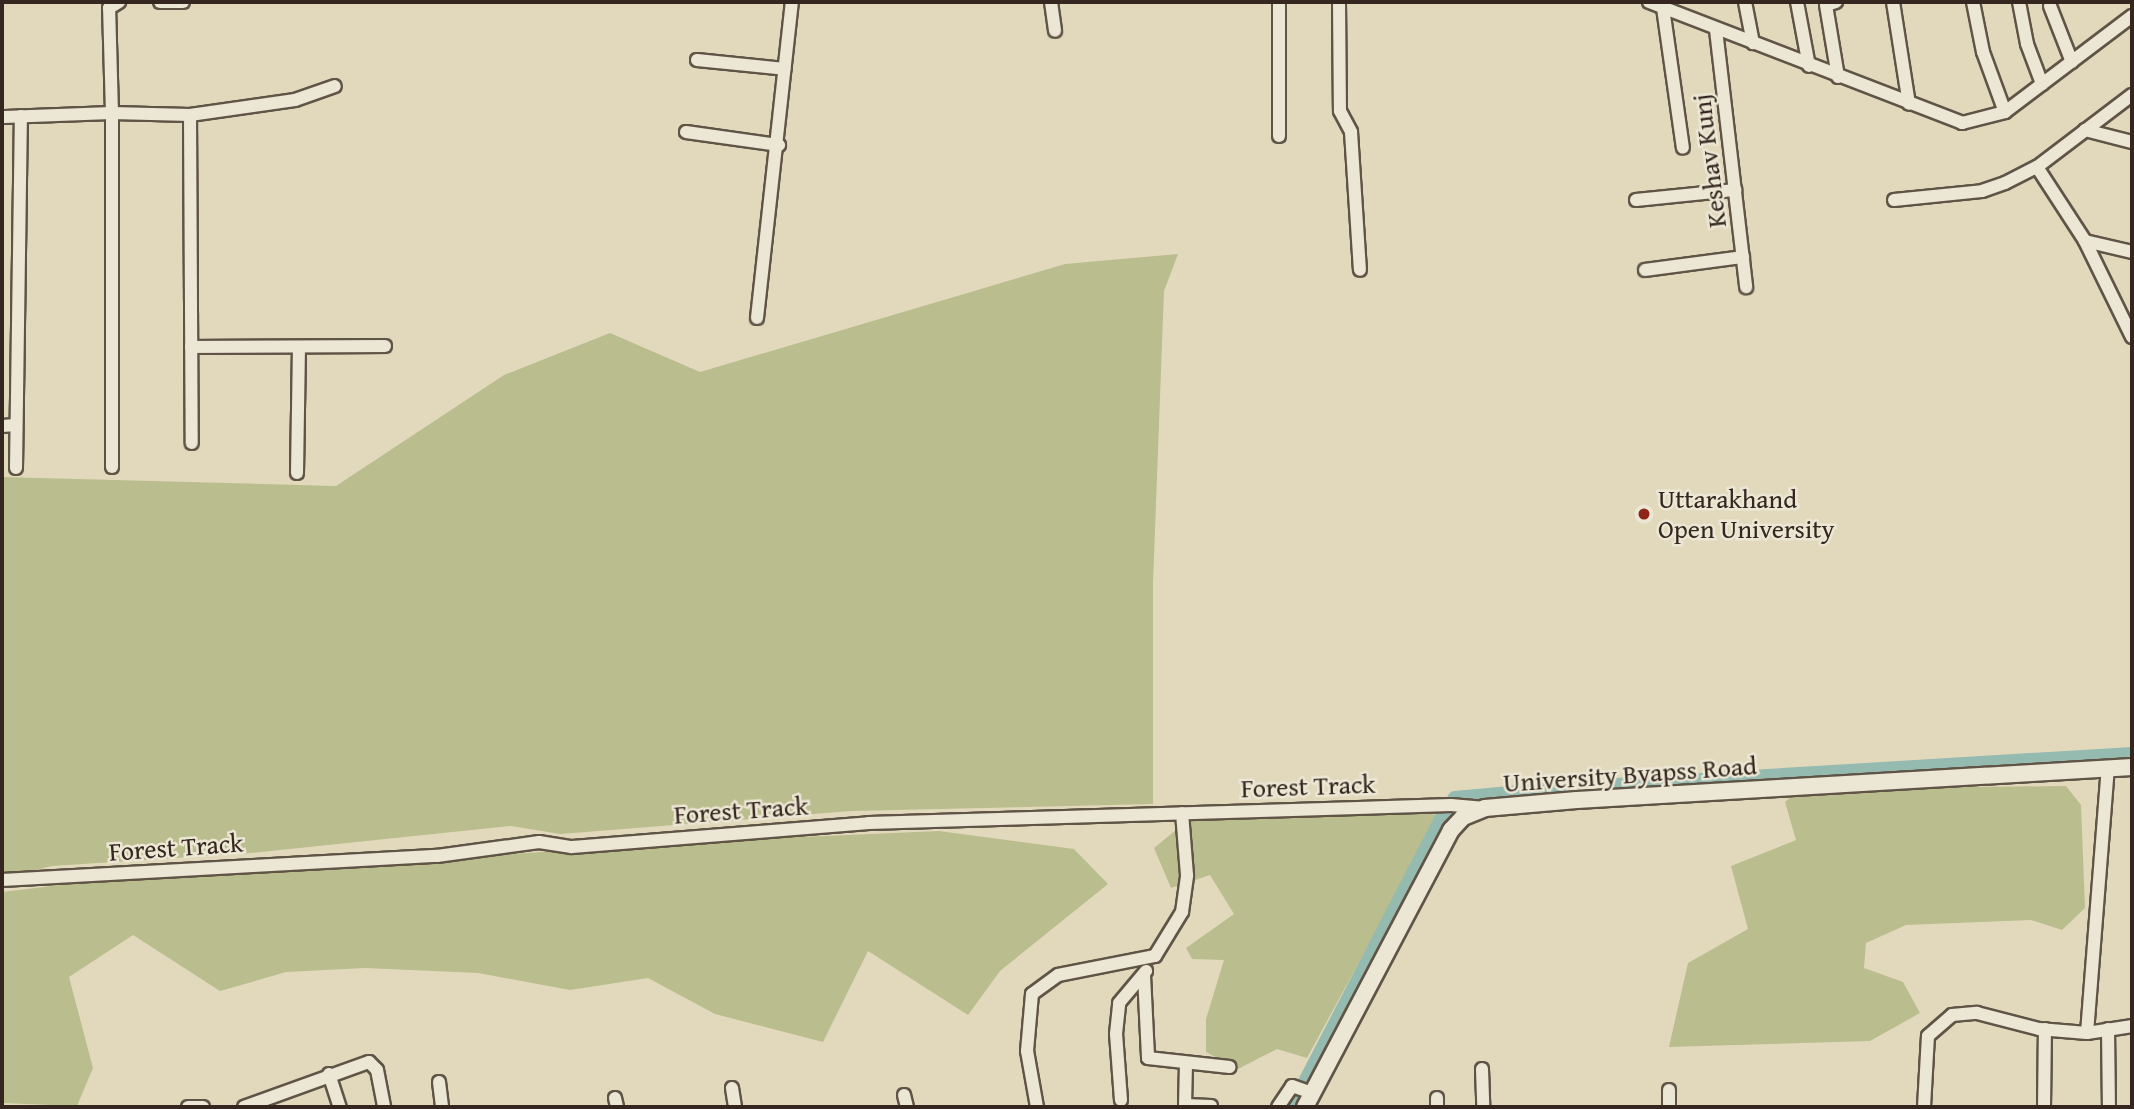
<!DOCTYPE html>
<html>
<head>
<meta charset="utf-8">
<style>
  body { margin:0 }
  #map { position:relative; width:2134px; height:1109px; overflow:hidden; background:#e2d9bd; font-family:"Gentium Book Plus",serif }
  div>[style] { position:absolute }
  .green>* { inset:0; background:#babd8d }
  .canal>* { height:16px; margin:-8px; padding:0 8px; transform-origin:8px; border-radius:8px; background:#95bab0 }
  .roads { filter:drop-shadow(2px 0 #605446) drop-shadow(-2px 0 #605446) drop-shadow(0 2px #605446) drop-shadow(0 -2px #605446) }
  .street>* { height:12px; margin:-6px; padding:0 6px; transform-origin:6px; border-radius:6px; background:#ece6d4 }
  .secondary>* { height:16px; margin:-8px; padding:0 8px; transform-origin:8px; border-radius:8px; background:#ece6d4 }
  .dots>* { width:19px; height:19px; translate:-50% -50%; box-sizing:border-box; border:4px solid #ece6d4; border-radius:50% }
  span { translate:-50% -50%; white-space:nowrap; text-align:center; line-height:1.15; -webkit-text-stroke:5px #ece6d4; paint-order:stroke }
  .street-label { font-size:26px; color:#35271f }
  .poi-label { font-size:26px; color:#35271f }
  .left { translate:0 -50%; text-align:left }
  .frame { position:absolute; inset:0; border:4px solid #35271f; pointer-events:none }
</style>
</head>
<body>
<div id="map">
  <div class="green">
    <i style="clip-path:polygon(1178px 254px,1164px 291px,1153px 583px,1153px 804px,852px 811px,560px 834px,511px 826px,251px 853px,52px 866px,2px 878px,2px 477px,336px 486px,504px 375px,610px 333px,700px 372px,1065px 264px)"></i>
    <i style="clip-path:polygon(2066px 786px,2081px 805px,2085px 908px,2062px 930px,2031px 920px,1906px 925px,1866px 943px,1864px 968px,1903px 982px,1920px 1013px,1870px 1041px,1669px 1047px,1688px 963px,1748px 929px,1731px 866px,1796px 840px,1785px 802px,1801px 789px)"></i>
    <i style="clip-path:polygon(1364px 807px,1439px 815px,1307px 1058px,1277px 1049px,1238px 1069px,1206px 1052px,1206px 1019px,1224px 960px,1192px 959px,1186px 948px,1234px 914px,1210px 875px,1171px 888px,1154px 848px,1197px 813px)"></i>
    <i style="clip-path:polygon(939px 831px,1074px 849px,1108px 884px,1000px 971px,968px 1015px,868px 951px,823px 1042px,715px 1014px,648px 978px,570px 990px,478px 973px,365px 968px,286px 972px,220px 991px,133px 935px,69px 977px,93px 1068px,77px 1106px,2px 1103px,2px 892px,77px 883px,691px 842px)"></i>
  </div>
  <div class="canal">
    <i style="left:1616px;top:786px;width:517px;rotate:-3.44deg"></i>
    <i style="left:1455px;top:799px;width:108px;rotate:-5.3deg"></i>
    <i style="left:1293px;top:1107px;width:330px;rotate:-62.6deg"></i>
  </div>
  <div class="roads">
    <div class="street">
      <i style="left:160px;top:2px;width:23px"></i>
      <i style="left:1051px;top:2px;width:29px;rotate:82deg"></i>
      <i style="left:1339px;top:2px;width:109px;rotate:89.5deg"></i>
      <i style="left:1340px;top:111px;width:24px;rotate:62deg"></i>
      <i style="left:1351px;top:132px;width:138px;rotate:86.3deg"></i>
      <i style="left:1649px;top:2px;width:336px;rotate:21.1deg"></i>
      <i style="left:1962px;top:123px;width:44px;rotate:-14.3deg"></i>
      <i style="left:2005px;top:112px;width:159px;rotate:-37.1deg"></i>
      <i style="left:1745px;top:2px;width:42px;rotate:79deg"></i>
      <i style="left:1797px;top:2px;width:65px;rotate:79.4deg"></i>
      <i style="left:1836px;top:2px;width:10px;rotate:163deg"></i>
      <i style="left:1826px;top:5px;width:73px;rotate:80.5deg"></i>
      <i style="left:1893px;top:2px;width:103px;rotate:81.1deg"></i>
      <i style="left:1973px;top:2px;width:51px;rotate:78.7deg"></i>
      <i style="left:1983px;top:52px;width:64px;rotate:69.9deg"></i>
      <i style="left:2019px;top:2px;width:43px;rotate:79.2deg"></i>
      <i style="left:2027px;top:44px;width:43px;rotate:69.4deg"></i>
      <i style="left:2050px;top:6px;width:60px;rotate:68.6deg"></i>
      <i style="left:1663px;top:8px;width:141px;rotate:81.9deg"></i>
      <i style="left:1716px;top:30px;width:259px;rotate:83.3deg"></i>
      <i style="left:697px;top:60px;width:88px;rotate:5.8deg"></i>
      <i style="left:190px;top:115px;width:328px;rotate:89.7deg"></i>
      <i style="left:2px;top:117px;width:110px;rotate:-2.1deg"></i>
      <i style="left:112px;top:113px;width:105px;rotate:-91.6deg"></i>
      <i style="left:109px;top:8px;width:12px;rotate:-31deg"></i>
      <i style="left:2085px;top:130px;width:49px;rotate:14.3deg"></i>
      <i style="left:686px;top:132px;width:94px;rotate:8deg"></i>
      <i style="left:1279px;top:136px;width:134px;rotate:-90deg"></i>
      <i style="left:2037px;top:167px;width:88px;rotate:57deg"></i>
      <i style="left:2085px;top:241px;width:107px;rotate:63.9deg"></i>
      <i style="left:1636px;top:200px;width:100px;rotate:-5.8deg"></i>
      <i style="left:1894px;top:200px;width:88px;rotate:-5.8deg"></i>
      <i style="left:1982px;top:191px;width:24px;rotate:-19deg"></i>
      <i style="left:2005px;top:183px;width:36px;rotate:-27deg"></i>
      <i style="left:2037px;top:167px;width:119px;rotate:-37.2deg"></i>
      <i style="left:2085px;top:241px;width:48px;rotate:13.2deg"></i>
      <i style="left:1645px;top:270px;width:99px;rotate:-7.6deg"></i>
      <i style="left:757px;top:318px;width:318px;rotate:-83.7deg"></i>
      <i style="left:191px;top:347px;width:194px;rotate:-0.3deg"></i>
      <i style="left:2px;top:426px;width:14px;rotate:-4deg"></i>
      <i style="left:112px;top:467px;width:354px;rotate:-90deg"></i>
      <i style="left:112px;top:113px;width:78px;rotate:1.5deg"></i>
      <i style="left:190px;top:115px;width:106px;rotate:-8.1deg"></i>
      <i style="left:295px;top:100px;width:42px;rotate:-19.3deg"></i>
      <i style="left:16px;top:468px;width:352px;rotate:-89.2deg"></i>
      <i style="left:297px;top:473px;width:126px;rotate:-89.1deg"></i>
      <i style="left:2px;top:880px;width:436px;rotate:-3.2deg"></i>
      <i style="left:437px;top:856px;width:103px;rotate:-7.8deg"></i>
      <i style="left:539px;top:842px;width:33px;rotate:9deg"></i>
      <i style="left:572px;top:847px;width:298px;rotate:-4.6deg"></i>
      <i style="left:869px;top:823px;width:582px;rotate:-1.77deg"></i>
      <i style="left:1451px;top:805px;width:34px;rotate:5deg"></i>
      <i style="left:1144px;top:975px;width:83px;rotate:87.2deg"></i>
      <i style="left:1148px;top:1058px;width:82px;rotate:6.3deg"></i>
      <i style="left:2108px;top:1029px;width:78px;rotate:89.3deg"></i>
      <i style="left:2087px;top:1033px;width:266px;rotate:-85.5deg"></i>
      <i style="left:1186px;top:1064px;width:41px;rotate:91.4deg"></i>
      <i style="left:1185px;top:1105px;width:26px;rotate:2deg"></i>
      <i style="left:1482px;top:1069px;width:38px;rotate:88deg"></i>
      <i style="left:329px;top:1074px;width:35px;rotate:72deg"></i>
      <i style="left:439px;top:1082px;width:25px;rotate:83deg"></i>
      <i style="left:732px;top:1088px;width:19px;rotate:81deg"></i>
      <i style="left:1669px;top:1090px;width:17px;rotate:90deg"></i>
      <i style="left:904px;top:1095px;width:12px;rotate:76deg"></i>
      <i style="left:615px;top:1098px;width:9px;rotate:77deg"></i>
      <i style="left:1437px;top:1098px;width:9px;rotate:90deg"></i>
      <i style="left:1121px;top:1100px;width:66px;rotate:-94.3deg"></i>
      <i style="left:1116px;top:1034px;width:31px;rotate:-84deg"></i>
      <i style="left:1119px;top:1003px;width:42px;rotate:-49.8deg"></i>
      <i style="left:188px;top:1107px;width:15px"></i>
      <i style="left:244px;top:1107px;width:133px;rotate:-19.8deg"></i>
      <i style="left:369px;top:1062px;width:11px;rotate:45deg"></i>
      <i style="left:377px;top:1070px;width:38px;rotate:79deg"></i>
      <i style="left:1037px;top:1107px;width:57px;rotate:-100.1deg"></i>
      <i style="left:1027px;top:1051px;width:57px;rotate:-85deg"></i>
      <i style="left:1032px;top:994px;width:32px;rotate:-36deg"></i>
      <i style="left:1058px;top:975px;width:99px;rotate:-11.1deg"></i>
      <i style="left:1155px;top:956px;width:52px;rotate:-58.5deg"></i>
      <i style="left:1182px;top:912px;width:37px;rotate:-82deg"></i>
      <i style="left:1187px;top:875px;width:62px;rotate:-94.6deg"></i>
      <i style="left:1278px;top:1107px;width:25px;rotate:-56deg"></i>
      <i style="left:1292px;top:1086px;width:21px;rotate:19deg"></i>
      <i style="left:1924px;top:1107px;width:71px;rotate:-86.8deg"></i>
      <i style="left:1928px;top:1036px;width:32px;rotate:-41deg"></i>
      <i style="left:1952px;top:1015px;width:25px;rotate:-5deg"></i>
      <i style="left:1977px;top:1013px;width:64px;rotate:14.5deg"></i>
      <i style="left:2039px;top:1029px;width:48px;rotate:4.8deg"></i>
      <i style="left:2087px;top:1033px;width:46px;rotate:-8.8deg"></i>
      <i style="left:2044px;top:1107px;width:78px;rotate:-89.3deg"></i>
    </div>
    <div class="secondary">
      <i style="left:1305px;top:1107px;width:313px;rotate:-62.2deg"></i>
      <i style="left:1451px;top:830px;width:18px;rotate:-47deg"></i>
      <i style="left:1463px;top:817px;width:24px;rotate:-22deg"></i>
      <i style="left:1485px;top:808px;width:92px;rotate:-5deg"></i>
      <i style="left:1577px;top:800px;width:556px;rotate:-3.4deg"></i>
    </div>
  </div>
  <div class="dots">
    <i style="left:1644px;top:514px;background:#8f2418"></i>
  </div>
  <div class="street-label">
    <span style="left:1709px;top:161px;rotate:-97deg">Keshav Kunj</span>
    <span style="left:1630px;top:774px;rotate:-4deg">University Byapss Road</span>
    <span style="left:1308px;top:786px;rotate:-2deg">Forest Track</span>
    <span style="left:741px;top:810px;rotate:-4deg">Forest Track</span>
    <span style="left:176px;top:847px;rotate:-4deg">Forest Track</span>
  </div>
  <div class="poi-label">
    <span class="left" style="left:1658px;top:514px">Uttarakhand<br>Open University</span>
  </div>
  <div class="frame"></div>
</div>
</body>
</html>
